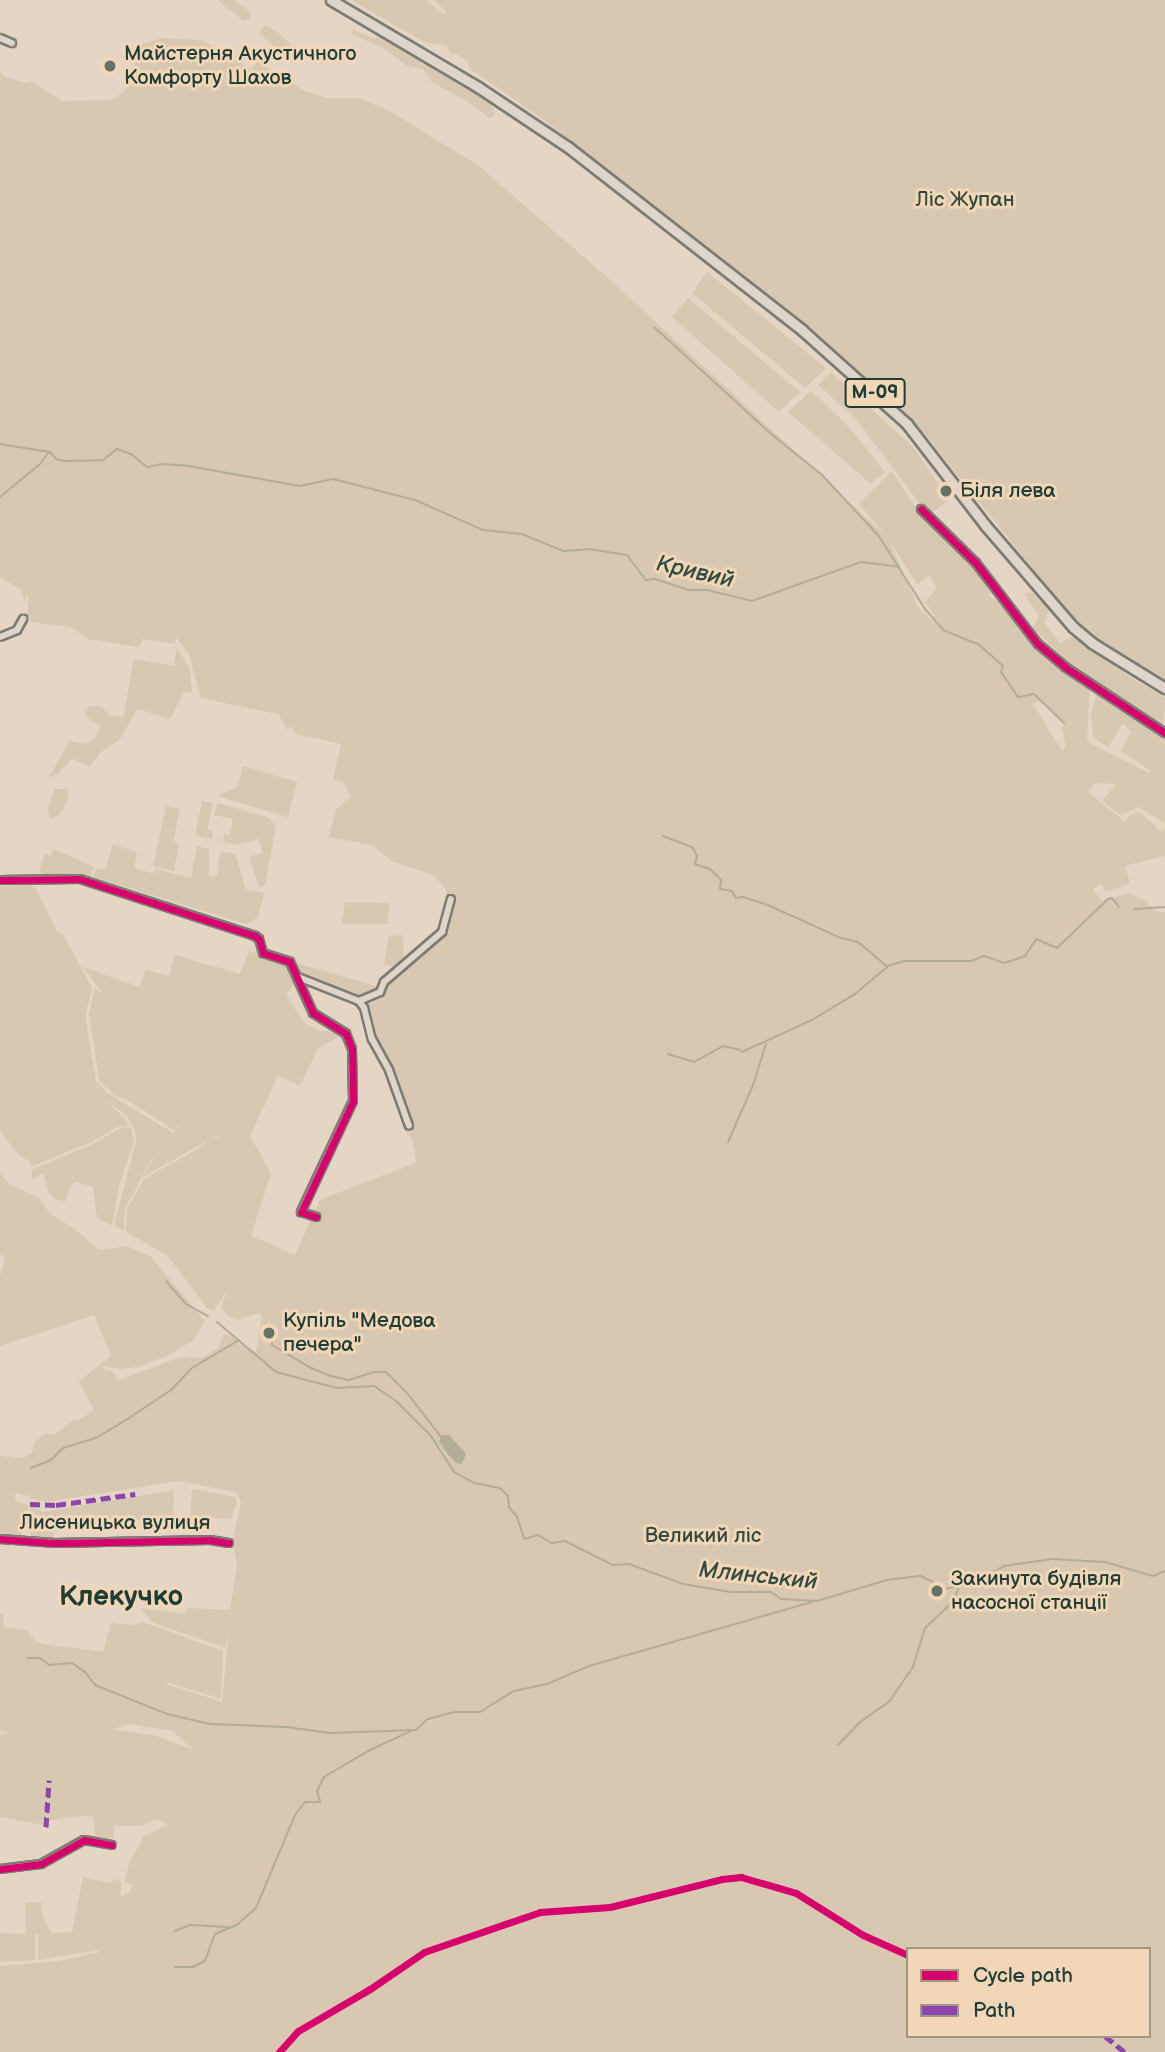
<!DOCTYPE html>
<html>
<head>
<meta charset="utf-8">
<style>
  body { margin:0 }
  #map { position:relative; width:1165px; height:2052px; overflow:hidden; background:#e4d5c5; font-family:"Balsamiq Sans",sans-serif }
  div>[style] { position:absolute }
  .green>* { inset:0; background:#d8c8b2 }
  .water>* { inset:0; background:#b3ac97 }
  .stream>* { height:2px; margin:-1px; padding:0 1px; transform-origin:1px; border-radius:1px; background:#b3ac97 }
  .roads { filter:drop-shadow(2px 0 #7d7c73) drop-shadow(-2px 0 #7d7c73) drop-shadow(0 2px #7d7c73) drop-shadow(0 -2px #7d7c73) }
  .street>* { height:6px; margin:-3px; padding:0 3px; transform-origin:3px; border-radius:3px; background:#dfd5ca }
  .primary>* { height:9px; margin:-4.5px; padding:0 4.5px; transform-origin:4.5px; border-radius:4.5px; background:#dfd5ca }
  .quiet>* { height:5px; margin-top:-2.5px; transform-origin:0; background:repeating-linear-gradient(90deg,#8e44ad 0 10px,transparent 0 15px) }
  .cycleway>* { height:7px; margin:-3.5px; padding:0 3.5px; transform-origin:3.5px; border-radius:3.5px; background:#d6006c }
  .dots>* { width:19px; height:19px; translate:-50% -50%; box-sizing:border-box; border:4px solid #f1d6b8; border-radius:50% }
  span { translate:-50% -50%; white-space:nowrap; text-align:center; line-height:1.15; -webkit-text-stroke:6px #f1d6b8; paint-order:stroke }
  .shield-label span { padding:2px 5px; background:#f1d6b8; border:2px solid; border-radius:5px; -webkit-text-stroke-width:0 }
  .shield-label { font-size:19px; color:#1f3d34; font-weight:700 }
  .poi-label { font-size:21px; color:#1f3d34 }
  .left { translate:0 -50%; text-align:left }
  .park-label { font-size:21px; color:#314a3f }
  .street-label { font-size:21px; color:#1f3d34 }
  .water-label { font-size:23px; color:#324b40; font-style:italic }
  .district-label { font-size:28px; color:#1f3d34; font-weight:700 }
  .legend { position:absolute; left:906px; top:1947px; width:245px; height:91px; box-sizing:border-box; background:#f1d6b8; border:2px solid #9d9983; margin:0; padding:9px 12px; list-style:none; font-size:21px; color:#1f3d34 }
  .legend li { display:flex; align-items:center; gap:14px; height:35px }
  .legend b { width:35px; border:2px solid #9d9983 }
</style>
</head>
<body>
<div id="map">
  <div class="green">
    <i style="clip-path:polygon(217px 0,234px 0,250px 12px,250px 19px,244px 21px)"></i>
    <i style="clip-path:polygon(351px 0,427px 0,443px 15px,446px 11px,434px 0,1165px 0,1165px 682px,1082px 630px,919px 427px,802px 322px,544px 120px,470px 69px,468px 62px,456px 53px,451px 54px,447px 46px,424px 42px)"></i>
    <i style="clip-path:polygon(263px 26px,268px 26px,286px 39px,292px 49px,291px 58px,259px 34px)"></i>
    <i style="clip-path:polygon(353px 30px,374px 38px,386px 36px,391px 44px,418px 57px,422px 65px,429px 64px,480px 94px,491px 104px,495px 115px,489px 118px,467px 101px,432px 82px,423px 69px,407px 66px,385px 49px,352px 34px)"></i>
    <i style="clip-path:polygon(evenodd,161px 38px,201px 40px,251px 69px,257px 62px,303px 90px,327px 98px,358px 98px,388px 110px,479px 166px,616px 285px,888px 538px,859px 504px,892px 471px,915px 506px,981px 572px,990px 587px,989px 596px,1008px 608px,1040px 651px,1043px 649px,1090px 684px,1087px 740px,1093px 745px,1149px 773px,1151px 771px,1121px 751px,1131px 732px,1123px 723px,1108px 747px,1093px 737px,1091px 714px,1098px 690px,1165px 737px,1165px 824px,1139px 807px,1121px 815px,1102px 801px,1116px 784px,1095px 783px,1088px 792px,1125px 822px,1130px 815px,1140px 812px,1160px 831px,1165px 828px,1165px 856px,1125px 866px,1130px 884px,1105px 892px,1101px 883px,1093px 890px,1103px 901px,1128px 893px,1146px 901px,1157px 913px,1165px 911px,1165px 2052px,0 2052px,0 1966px,60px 1961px,99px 1952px,98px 1950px,38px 1960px,38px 1934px,35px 1934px,35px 1960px,0 1962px,0 1933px,26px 1934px,25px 1903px,41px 1902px,42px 1914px,51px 1933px,72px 1932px,83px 1877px,110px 1883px,115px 1879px,122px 1883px,120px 1897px,129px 1892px,133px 1885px,124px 1882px,129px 1864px,144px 1836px,168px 1825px,157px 1819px,141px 1826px,114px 1826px,114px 1838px,95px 1838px,93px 1816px,69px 1817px,44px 1822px,44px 1825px,0 1817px,0 1735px,11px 1733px,0 1730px,0 1614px,3px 1614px,4px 1627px,26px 1630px,37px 1642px,50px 1645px,103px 1652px,111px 1623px,134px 1625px,143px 1622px,223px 1651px,221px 1699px,167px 1682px,166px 1684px,222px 1702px,230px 1617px,226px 1648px,152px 1622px,141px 1608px,186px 1614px,187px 1608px,230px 1610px,237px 1566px,233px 1540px,241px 1501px,236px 1492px,178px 1481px,46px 1502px,29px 1498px,32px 1489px,28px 1496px,8px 1491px,16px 1494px,15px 1501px,29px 1505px,21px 1535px,0 1535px,0 1456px,22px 1458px,32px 1453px,34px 1444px,43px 1434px,56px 1434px,73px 1420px,80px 1419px,94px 1410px,79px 1381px,111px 1356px,94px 1315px,0 1346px,0 1275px,5px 1259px,0 1254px,0 1173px,9px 1184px,39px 1198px,50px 1214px,75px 1229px,99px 1250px,127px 1246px,151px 1257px,205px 1321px,193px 1341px,166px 1356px,138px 1367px,120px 1369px,101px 1366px,106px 1371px,110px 1370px,119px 1380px,181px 1357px,202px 1358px,218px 1348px,224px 1334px,232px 1336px,239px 1344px,256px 1352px,262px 1317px,259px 1313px,238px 1320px,227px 1315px,221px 1307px,228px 1288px,214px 1311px,207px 1308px,167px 1255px,126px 1232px,127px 1209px,144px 1179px,198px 1149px,211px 1138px,216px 1137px,221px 1142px,217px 1135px,143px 1177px,154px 1157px,151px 1160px,125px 1209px,124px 1230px,114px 1226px,136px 1141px,135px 1131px,127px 1116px,104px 1099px,131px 1125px,117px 1127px,91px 1142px,31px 1167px,30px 1161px,19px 1156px,0 1130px,0 886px,29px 884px,36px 889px,58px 933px,63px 934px,92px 988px,86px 1013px,87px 1027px,98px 1093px,97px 1081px,106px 1092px,173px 1133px,182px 1121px,174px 1130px,127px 1100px,115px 1096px,99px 1080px,89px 1013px,95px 988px,103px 994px,83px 967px,139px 987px,146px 970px,169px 976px,175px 955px,240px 974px,249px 951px,285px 960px,296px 982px,286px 995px,305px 1023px,317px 1030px,344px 1034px,318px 1048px,300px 1086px,278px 1076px,250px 1136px,271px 1173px,251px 1236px,295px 1255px,320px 1200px,415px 1163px,416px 1160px,412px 1140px,404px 1129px,394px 1085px,371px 1040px,364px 998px,358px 1000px,299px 975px,297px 963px,379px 987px,396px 968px,384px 964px,389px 936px,403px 935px,404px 961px,441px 931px,449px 900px,445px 888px,435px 876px,392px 861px,372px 845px,329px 837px,336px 809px,351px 797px,343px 782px,333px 779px,341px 744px,296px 734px,292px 727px,287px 729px,278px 714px,201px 698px,189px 654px,176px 637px,175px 644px,143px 639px,139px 647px,88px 639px,71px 627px,31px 622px,28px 614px,28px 594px,24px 602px,22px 590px,0 577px,0 72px,5px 77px,27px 83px,31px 81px,62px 101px,111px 100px,124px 92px,134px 75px,135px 47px,161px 38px,889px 540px,917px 584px,929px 575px,937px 588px,925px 602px,934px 615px,933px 622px,918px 607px,889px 540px,161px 38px,1040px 699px,1065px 722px,1062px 727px,1066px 746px,1062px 751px,1033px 704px,1040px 699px,161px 38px,129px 1724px,173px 1731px,194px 1750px,153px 1735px,112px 1730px,129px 1724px,161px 38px,908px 1949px,1149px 1949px,1149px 2036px,908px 2036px,908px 1949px)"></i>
    <i style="clip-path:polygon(707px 272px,737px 296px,826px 368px,805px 388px,692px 293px)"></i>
    <i style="clip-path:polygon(688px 298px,781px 376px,800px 392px,779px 412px,672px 317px)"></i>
    <i style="clip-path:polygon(831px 372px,914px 448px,949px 500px,930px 514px,920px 504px,855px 418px,818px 385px)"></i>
    <i style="clip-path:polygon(811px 391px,847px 425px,885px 472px,871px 484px,788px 412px)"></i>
    <i style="clip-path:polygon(1031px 592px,1050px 609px,1044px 623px,1060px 643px,1073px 636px,1120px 666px,1125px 674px,1165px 698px,1163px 729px,1057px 657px,1060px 654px,1033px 628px,1039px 615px,1024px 594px)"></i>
    <i style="clip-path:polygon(177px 647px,190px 670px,192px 693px,184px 692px,170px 719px,137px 709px,120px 739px,102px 751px,90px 766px,72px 759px,57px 775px,49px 777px,70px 741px,87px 744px,96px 736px,100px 727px,85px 715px,89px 706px,100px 706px,111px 716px,123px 717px,134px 659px,174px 666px)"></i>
    <i style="clip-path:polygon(243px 766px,297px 782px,288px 817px,217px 796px,238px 787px)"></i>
    <i style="clip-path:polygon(55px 789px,67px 789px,69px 797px,62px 811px,53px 819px,49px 817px,48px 807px)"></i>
    <i style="clip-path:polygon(202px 801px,213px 803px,207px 830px,213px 832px,212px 839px,195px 835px)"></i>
    <i style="clip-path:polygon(218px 803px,269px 818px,276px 827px,265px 885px,259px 888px,249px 857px,263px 853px,259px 839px,236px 845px,223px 842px,224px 834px,230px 835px,233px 819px,213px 815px)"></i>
    <i style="clip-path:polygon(166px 806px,180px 809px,173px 842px,179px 844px,174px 871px,153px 866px)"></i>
    <i style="clip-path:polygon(113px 844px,137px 852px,134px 868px,153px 873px,156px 869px,191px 878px,197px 846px,209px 849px,209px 876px,217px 877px,220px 851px,235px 854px,246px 890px,264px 893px,258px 918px,246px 924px,93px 877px,97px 868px,105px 870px)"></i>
    <i style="clip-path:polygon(54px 849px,94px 867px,90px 878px,129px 890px,125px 892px,81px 877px,42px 874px,40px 870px,45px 853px,50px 856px)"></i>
    <i style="clip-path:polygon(345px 902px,389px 903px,388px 924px,342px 924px)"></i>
    <i style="clip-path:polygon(123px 1127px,131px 1128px,134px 1141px,119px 1186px,112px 1225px,97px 1219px,93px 1187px,75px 1182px,70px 1187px,66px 1201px,57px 1200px,49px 1193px,43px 1173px,33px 1179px,31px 1170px,93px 1144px)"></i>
    <i style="clip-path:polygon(192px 1489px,235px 1497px,237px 1501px,231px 1519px,190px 1516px)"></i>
    <i style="clip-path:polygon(174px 1490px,173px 1517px,72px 1525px,54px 1528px,54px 1540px,32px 1539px,29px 1522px,31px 1506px,43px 1512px)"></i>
  </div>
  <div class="water">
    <i style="clip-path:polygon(442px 1435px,449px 1435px,466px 1454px,462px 1464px,456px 1463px,446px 1452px,439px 1441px)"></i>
  </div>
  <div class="stream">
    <i style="left:654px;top:327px;width:157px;rotate:42.4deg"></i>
    <i style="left:770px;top:433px;width:67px;rotate:38.9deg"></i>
    <i style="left:822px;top:475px;width:82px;rotate:47deg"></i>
    <i style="left:878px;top:535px;width:88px;rotate:57.6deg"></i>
    <i style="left:925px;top:609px;width:28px;rotate:49deg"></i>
    <i style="left:943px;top:630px;width:38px;rotate:22deg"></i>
    <i style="left:978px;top:644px;width:33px;rotate:41deg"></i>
    <i style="left:1003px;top:666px;width:6px;rotate:108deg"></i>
    <i style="left:1001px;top:672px;width:30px;rotate:56deg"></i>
    <i style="left:1018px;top:697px;width:16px;rotate:-11deg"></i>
    <i style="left:1034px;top:694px;width:42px;rotate:44deg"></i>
    <i style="left:0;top:444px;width:51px;rotate:9.1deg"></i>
    <i style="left:50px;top:452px;width:9px;rotate:49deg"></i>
    <i style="left:56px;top:459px;width:8px;rotate:14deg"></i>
    <i style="left:64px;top:461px;width:39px;rotate:-1deg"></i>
    <i style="left:103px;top:460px;width:18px;rotate:-38deg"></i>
    <i style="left:117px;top:449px;width:15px;rotate:20deg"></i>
    <i style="left:131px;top:454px;width:21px;rotate:39deg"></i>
    <i style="left:147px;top:467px;width:15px;rotate:-11deg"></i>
    <i style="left:162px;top:464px;width:26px;rotate:4deg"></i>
    <i style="left:188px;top:466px;width:114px;rotate:10.1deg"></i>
    <i style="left:300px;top:486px;width:34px;rotate:-12deg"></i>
    <i style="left:333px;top:479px;width:85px;rotate:14.4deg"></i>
    <i style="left:415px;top:500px;width:74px;rotate:23.8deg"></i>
    <i style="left:483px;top:530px;width:39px;rotate:6deg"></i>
    <i style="left:522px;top:534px;width:44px;rotate:22.5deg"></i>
    <i style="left:563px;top:551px;width:26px;rotate:-4deg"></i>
    <i style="left:589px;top:549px;width:38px;rotate:9deg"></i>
    <i style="left:627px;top:555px;width:31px;rotate:53deg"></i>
    <i style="left:646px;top:580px;width:9px;rotate:-6deg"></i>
    <i style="left:655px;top:579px;width:35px;rotate:18deg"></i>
    <i style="left:688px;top:590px;width:19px"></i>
    <i style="left:707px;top:590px;width:46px;rotate:13.7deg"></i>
    <i style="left:752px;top:601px;width:116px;rotate:-19.7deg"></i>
    <i style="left:861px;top:562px;width:38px;rotate:7deg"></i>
    <i style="left:0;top:497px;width:52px;rotate:-39.5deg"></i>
    <i style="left:40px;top:464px;width:14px;rotate:-54deg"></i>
    <i style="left:663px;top:836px;width:31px;rotate:21deg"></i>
    <i style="left:692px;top:847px;width:10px;rotate:61deg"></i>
    <i style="left:697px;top:856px;width:8px;rotate:104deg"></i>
    <i style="left:695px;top:864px;width:16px;rotate:18deg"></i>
    <i style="left:710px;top:869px;width:16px;rotate:45deg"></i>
    <i style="left:721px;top:880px;width:9px;rotate:96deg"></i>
    <i style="left:720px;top:889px;width:12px;rotate:9deg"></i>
    <i style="left:732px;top:891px;width:8px;rotate:60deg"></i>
    <i style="left:736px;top:898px;width:7px;rotate:-8deg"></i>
    <i style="left:743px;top:897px;width:28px;rotate:18deg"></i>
    <i style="left:770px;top:906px;width:78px;rotate:24.3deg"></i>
    <i style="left:841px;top:938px;width:17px;rotate:13deg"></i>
    <i style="left:858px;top:942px;width:38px;rotate:40deg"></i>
    <i style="left:887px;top:966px;width:18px;rotate:-16deg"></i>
    <i style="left:904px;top:961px;width:67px"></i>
    <i style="left:971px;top:961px;width:14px;rotate:-21deg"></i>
    <i style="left:984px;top:956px;width:21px;rotate:19deg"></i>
    <i style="left:1004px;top:963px;width:22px;rotate:-18deg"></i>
    <i style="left:1025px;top:956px;width:20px;rotate:-57deg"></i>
    <i style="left:1036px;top:939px;width:23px;rotate:23deg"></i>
    <i style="left:1057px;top:948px;width:71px;rotate:-43.9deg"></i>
    <i style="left:1108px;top:899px;width:4px;rotate:-14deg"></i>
    <i style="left:1112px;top:898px;width:11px;rotate:52deg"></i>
    <i style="left:1135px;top:909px;width:30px;rotate:-4deg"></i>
    <i style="left:742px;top:1052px;width:77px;rotate:-24.6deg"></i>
    <i style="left:812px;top:1020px;width:50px;rotate:-31.2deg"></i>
    <i style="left:855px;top:994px;width:42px;rotate:-40.2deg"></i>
    <i style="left:668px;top:1054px;width:27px;rotate:17deg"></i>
    <i style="left:694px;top:1062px;width:33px;rotate:-29deg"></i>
    <i style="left:723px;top:1046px;width:18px;rotate:13deg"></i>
    <i style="left:728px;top:1142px;width:62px;rotate:-66.3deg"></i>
    <i style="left:753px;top:1085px;width:43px;rotate:-72.4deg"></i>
    <i style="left:166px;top:1281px;width:30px;rotate:49deg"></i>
    <i style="left:186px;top:1304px;width:25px;rotate:29deg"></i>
    <i style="left:217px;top:1322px;width:77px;rotate:40.3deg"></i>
    <i style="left:276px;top:1372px;width:63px;rotate:14.7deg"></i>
    <i style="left:337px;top:1388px;width:37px;rotate:-3deg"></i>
    <i style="left:374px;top:1386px;width:25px;rotate:34deg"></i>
    <i style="left:395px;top:1400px;width:51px;rotate:45deg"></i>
    <i style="left:431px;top:1436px;width:43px;rotate:57.4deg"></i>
    <i style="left:454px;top:1472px;width:23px;rotate:29deg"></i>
    <i style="left:474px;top:1483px;width:26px;rotate:11deg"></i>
    <i style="left:500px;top:1488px;width:11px;rotate:45deg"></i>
    <i style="left:508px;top:1496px;width:11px;rotate:85deg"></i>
    <i style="left:509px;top:1507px;width:13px;rotate:51deg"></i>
    <i style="left:517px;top:1517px;width:23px;rotate:72deg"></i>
    <i style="left:524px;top:1539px;width:15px;rotate:-16deg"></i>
    <i style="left:538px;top:1535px;width:16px;rotate:30deg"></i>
    <i style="left:552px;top:1543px;width:13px;rotate:-9deg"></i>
    <i style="left:565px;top:1541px;width:54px;rotate:26.6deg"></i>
    <i style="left:613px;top:1565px;width:16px;rotate:-4deg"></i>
    <i style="left:629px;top:1564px;width:58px;rotate:20.3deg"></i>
    <i style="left:683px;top:1584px;width:48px;rotate:9.7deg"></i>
    <i style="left:730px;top:1592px;width:41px"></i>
    <i style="left:771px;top:1592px;width:12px;rotate:35deg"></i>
    <i style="left:781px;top:1599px;width:36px;rotate:3deg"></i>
    <i style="left:817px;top:1601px;width:73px;rotate:-16.7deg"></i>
    <i style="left:887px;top:1580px;width:34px;rotate:-7deg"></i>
    <i style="left:921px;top:1576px;width:28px;rotate:27deg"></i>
    <i style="left:946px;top:1589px;width:34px;rotate:-15deg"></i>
    <i style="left:979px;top:1580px;width:29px;rotate:-29deg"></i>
    <i style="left:1004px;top:1566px;width:48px;rotate:-8.5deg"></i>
    <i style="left:1051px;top:1559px;width:54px;rotate:3.2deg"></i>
    <i style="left:1105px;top:1562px;width:50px;rotate:16.3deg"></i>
    <i style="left:1153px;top:1576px;width:13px;rotate:-23deg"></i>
    <i style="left:270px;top:1328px;width:17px;rotate:83deg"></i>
    <i style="left:272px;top:1345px;width:45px;rotate:30.5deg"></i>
    <i style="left:311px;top:1368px;width:22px;rotate:22deg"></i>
    <i style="left:331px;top:1376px;width:18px;rotate:13deg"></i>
    <i style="left:349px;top:1380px;width:26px;rotate:-18deg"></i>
    <i style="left:374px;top:1372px;width:12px"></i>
    <i style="left:386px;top:1372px;width:31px;rotate:45deg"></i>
    <i style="left:408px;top:1394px;width:54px;rotate:52.5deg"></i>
    <i style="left:269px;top:1333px;width:4px;rotate:104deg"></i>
    <i style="left:268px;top:1337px;width:5px;rotate:-37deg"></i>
    <i style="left:31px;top:1468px;width:22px;rotate:-22deg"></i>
    <i style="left:51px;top:1460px;width:17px;rotate:-45deg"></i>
    <i style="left:63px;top:1448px;width:34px;rotate:-17deg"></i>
    <i style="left:96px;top:1438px;width:39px;rotate:-31deg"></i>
    <i style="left:129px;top:1418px;width:50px;rotate:-33.7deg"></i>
    <i style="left:171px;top:1390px;width:30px;rotate:-46deg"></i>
    <i style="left:192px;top:1368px;width:55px;rotate:-30.8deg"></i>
    <i style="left:28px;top:1658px;width:12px"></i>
    <i style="left:40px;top:1658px;width:11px;rotate:38deg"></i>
    <i style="left:49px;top:1665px;width:23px;rotate:-5deg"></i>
    <i style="left:72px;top:1663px;width:16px;rotate:35deg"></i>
    <i style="left:85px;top:1672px;width:16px;rotate:52deg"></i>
    <i style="left:95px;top:1685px;width:78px;rotate:21.9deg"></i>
    <i style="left:167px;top:1714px;width:44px;rotate:13.1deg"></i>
    <i style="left:210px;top:1724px;width:76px;rotate:2.3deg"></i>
    <i style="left:286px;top:1727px;width:44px;rotate:7.8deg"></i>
    <i style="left:330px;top:1733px;width:86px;rotate:-2deg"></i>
    <i style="left:416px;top:1730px;width:16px;rotate:-43deg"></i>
    <i style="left:428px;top:1719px;width:27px;rotate:-15deg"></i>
    <i style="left:454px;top:1712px;width:26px"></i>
    <i style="left:480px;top:1712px;width:40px;rotate:-32deg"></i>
    <i style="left:514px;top:1691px;width:34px;rotate:-12deg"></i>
    <i style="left:547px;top:1684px;width:46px;rotate:-23.2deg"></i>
    <i style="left:589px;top:1666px;width:232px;rotate:-16deg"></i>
    <i style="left:838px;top:1745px;width:32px;rotate:-46deg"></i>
    <i style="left:860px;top:1722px;width:35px;rotate:-35deg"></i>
    <i style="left:889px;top:1702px;width:42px;rotate:-55.6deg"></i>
    <i style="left:913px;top:1667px;width:41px;rotate:-72.9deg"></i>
    <i style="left:925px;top:1628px;width:38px;rotate:-43deg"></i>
    <i style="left:953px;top:1602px;width:17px;rotate:-69deg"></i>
    <i style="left:175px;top:1931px;width:16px;rotate:-22deg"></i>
    <i style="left:190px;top:1925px;width:38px;rotate:3deg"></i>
    <i style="left:175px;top:1967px;width:18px"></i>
    <i style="left:193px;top:1967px;width:13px;rotate:-27deg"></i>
    <i style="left:205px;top:1961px;width:29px;rotate:-70deg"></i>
    <i style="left:215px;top:1934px;width:25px;rotate:-23deg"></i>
    <i style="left:238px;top:1924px;width:24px;rotate:-42deg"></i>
    <i style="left:256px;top:1908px;width:101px;rotate:-67.2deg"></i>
    <i style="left:295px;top:1815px;width:16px;rotate:-52deg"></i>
    <i style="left:305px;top:1802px;width:15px"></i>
    <i style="left:320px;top:1802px;width:11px;rotate:-105deg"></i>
    <i style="left:317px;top:1791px;width:16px;rotate:-63deg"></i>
    <i style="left:324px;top:1777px;width:51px;rotate:-30.6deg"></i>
    <i style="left:368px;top:1751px;width:47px;rotate:-24.9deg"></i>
  </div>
  <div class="roads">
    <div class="street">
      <i style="left:0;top:38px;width:13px;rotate:23deg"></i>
      <i style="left:921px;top:509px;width:77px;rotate:44.5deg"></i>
      <i style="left:976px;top:563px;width:102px;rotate:52.6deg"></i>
      <i style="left:1038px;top:644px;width:35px;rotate:40deg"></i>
      <i style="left:1065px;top:667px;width:120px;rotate:33.4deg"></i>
      <i style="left:0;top:637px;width:18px;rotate:-22deg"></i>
      <i style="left:17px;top:630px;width:13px;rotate:-61deg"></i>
      <i style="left:0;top:880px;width:80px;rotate:-0.7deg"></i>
      <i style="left:80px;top:879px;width:184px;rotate:18deg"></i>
      <i style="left:255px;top:936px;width:5px;rotate:37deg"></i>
      <i style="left:259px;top:939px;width:15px;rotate:74deg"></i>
      <i style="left:263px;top:953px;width:28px;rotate:18deg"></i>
      <i style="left:290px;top:962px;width:56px;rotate:65.7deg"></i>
      <i style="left:313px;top:1013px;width:39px;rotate:32deg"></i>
      <i style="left:346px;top:1034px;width:16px;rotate:68deg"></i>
      <i style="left:352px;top:1049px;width:52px;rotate:88.9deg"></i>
      <i style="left:353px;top:1101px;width:123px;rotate:115.1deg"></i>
      <i style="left:301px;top:1212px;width:16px;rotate:18deg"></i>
      <i style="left:298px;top:977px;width:66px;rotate:21.5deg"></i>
      <i style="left:359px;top:1001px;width:9px;rotate:54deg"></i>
      <i style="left:364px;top:1008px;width:32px;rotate:76deg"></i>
      <i style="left:372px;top:1039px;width:35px;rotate:61deg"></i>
      <i style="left:389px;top:1070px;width:59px;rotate:70.3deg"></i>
      <i style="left:359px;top:1001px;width:23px;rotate:-23deg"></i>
      <i style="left:380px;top:992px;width:11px;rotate:-68deg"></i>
      <i style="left:384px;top:982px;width:77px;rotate:-40.8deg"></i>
      <i style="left:442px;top:932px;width:34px;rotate:-75deg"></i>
      <i style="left:0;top:1539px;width:55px;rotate:4.2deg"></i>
      <i style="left:55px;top:1543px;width:155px;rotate:-1.1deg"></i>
      <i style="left:210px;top:1540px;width:19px;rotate:9deg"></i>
      <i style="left:0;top:1869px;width:41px;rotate:-7deg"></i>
      <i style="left:41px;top:1864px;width:49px;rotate:-29.2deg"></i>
      <i style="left:84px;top:1840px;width:28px;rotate:10deg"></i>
    </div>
    <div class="primary">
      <i style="left:331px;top:0;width:171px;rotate:30.6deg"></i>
      <i style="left:478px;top:87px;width:108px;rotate:33.7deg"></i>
      <i style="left:568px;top:147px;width:297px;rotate:38deg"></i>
      <i style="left:802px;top:330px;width:141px;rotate:41.8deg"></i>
      <i style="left:907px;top:424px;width:128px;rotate:52.3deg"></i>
      <i style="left:985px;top:525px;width:135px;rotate:49.2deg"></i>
      <i style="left:1073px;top:627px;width:25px;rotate:40deg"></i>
      <i style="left:1092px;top:643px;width:86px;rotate:31.7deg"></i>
    </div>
  </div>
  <div class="quiet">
    <i style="left:30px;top:1504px;width:26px;rotate:2deg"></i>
    <i style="left:56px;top:1505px;width:80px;rotate:-7.9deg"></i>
    <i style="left:46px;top:1827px;width:47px;rotate:-86.3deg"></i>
    <i style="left:1105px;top:2036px;width:26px;rotate:39deg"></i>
  </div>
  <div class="cycleway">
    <i style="left:921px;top:509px;width:77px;rotate:44.5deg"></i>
    <i style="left:976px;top:563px;width:102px;rotate:52.6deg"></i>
    <i style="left:1038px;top:644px;width:35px;rotate:40deg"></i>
    <i style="left:1065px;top:667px;width:120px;rotate:33.4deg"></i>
    <i style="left:0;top:880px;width:80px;rotate:-0.7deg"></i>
    <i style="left:80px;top:879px;width:184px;rotate:18deg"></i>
    <i style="left:255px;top:936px;width:5px;rotate:37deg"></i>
    <i style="left:259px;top:939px;width:15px;rotate:74deg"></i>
    <i style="left:263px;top:953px;width:28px;rotate:18deg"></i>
    <i style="left:290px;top:962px;width:56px;rotate:65.7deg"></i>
    <i style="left:313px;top:1013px;width:39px;rotate:32deg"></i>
    <i style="left:346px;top:1034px;width:16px;rotate:68deg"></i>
    <i style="left:352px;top:1049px;width:52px;rotate:88.9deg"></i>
    <i style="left:353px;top:1101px;width:123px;rotate:115.1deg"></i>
    <i style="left:301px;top:1212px;width:16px;rotate:18deg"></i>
    <i style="left:0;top:1539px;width:55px;rotate:4.2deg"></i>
    <i style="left:55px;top:1543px;width:155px;rotate:-1.1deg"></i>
    <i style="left:210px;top:1540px;width:19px;rotate:9deg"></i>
    <i style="left:0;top:1869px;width:41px;rotate:-7deg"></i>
    <i style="left:41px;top:1864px;width:49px;rotate:-29.2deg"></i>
    <i style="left:84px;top:1840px;width:28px;rotate:10deg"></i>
    <i style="left:279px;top:2052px;width:28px;rotate:-48deg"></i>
    <i style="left:298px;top:2031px;width:83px;rotate:-30.3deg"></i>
    <i style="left:370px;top:1989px;width:65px;rotate:-34.4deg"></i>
    <i style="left:424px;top:1952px;width:123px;rotate:-19deg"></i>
    <i style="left:540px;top:1912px;width:70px;rotate:-4.1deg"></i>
    <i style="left:610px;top:1907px;width:115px;rotate:-14deg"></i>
    <i style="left:722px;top:1879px;width:19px;rotate:-6deg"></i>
    <i style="left:741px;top:1877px;width:57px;rotate:16.2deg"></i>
    <i style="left:796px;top:1893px;width:79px;rotate:32.1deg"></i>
    <i style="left:863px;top:1935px;width:49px;rotate:24deg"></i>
  </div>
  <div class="dots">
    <i style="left:110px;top:66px;background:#647267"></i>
    <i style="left:946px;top:491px;background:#647267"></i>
    <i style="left:269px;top:1333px;background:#647267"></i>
    <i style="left:937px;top:1591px;background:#647267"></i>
  </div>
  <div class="shield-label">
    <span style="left:875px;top:393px">М-09</span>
  </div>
  <div class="poi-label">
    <span class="left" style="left:124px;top:66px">Майстерня Акустичного<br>Комфорту Шахов</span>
    <span class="left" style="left:960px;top:491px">Бiля лева</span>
    <span class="left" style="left:283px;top:1333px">Купіль "Медова<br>печера"</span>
    <span class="left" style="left:951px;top:1591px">Закинута будівля<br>насосної станції</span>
  </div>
  <div class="park-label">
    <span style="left:965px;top:200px">Ліс Жупан</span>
    <span style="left:703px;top:1536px">Великий ліс</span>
  </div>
  <div class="street-label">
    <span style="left:115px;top:1523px">Лисеницька вулиця</span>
  </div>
  <div class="water-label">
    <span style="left:695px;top:572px;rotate:13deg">Кривий</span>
    <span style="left:758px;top:1576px;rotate:6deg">Млинський</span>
  </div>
  <div class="district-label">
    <span style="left:121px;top:1597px">Клекучко</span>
  </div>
  <ul class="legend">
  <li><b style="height:9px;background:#d6006c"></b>Cycle path</li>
  <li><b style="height:9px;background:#8e44ad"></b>Path</li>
  </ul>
</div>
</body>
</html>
